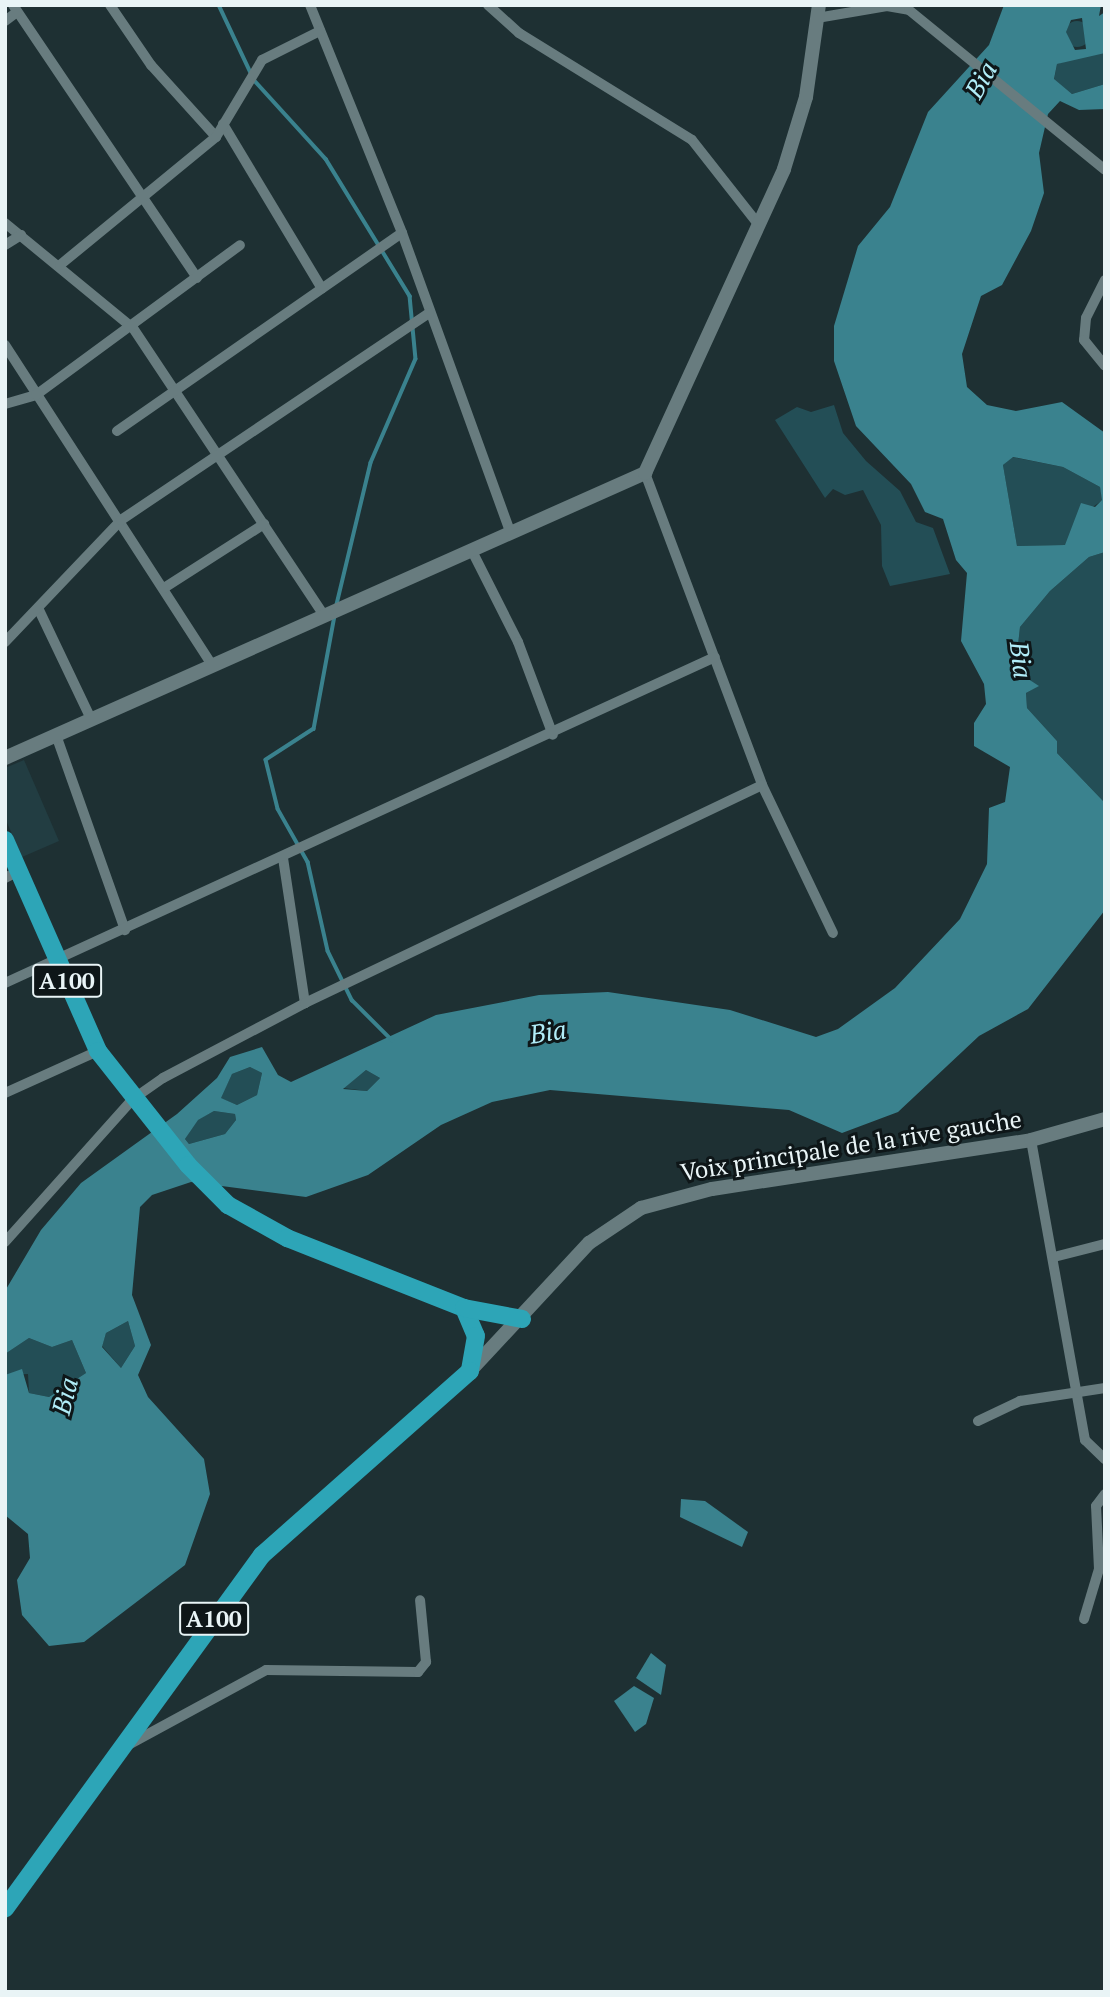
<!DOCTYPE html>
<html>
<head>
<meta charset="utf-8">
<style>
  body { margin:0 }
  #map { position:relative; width:1110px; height:1997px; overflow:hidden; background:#1e3033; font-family:"PT Serif",serif }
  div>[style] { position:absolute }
  .built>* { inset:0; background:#223d42 }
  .green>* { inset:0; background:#234e56 }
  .round { border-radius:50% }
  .water>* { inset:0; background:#3a828e }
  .stream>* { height:3.5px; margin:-1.75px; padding:0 1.75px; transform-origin:1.75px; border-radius:1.75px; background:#3a828e }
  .street>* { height:10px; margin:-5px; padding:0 5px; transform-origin:5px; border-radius:5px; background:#687c7f }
  .secondary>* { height:14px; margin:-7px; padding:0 7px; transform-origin:7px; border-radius:7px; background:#687c7f }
  .highway>* { height:18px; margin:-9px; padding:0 9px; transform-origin:9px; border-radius:9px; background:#2da5b7 }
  span { translate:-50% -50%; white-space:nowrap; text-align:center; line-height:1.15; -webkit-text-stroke:6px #0e1618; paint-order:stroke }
  .shield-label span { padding:2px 5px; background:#0e1618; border:2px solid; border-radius:5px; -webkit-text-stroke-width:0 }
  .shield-label { font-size:23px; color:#e9f4f6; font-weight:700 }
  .street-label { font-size:24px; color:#e9f4f6 }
  .water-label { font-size:26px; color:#b1edf8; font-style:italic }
  .frame { position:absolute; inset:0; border:7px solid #e9f4f6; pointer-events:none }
</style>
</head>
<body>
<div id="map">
  <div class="built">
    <i style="clip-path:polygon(24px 760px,59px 841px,22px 857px,5px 818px,5px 768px)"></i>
  </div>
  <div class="green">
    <i class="round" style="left:1064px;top:21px;width:26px;height:26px"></i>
    <i style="clip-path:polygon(1091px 53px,1105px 53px,1105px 84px,1072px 94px,1054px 80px,1057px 64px)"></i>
    <i style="clip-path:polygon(834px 405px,843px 433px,866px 461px,900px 491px,916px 522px,933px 528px,950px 574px,890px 586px,882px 566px,881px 525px,863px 490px,845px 495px,833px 489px,825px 498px,775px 420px,797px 407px,811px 412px)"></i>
    <i style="clip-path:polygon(1012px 457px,1063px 467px,1100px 487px,1103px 500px,1078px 517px,1066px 545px,1017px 546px,1003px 465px)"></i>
    <i style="clip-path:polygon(1105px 552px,1105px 803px,1057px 753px,1057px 741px,1027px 708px,1026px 693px,1038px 686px,1019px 673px,1018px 645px,1020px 627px,1050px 591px,1089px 557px)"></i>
    <i style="clip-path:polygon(250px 1067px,262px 1073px,257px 1095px,237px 1105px,220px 1098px,232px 1074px)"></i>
    <i style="clip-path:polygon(366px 1070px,380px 1078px,367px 1091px,343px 1088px)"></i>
    <i style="clip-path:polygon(214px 1111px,235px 1114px,236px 1120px,225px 1134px,189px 1144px,185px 1139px,197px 1120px)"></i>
    <i style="clip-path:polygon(128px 1321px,135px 1346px,121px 1368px,102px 1346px,106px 1333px)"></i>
    <i style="clip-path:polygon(29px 1338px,52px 1347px,72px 1340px,86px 1373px,49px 1397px,29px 1393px,28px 1374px,5px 1375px,5px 1354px)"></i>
  </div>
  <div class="water">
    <i style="clip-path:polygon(evenodd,1004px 5px,1101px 5px,1099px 16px,1105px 12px,1105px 53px,1057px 64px,1054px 79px,1072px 94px,1105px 84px,1105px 109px,1079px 110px,1060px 101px,1048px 114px,1039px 153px,1044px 193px,1031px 231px,1002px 285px,981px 296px,962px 354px,967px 387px,987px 405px,1016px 411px,1062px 402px,1105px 433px,1105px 552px,1089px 557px,1050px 591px,1020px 627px,1018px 645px,1019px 673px,1039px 686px,1026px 693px,1027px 708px,1057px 741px,1057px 753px,1105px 803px,1105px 910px,1028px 1009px,979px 1036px,898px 1112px,842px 1133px,789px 1110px,550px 1090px,492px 1102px,441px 1125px,368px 1175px,306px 1197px,191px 1182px,152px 1195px,140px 1207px,132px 1295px,151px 1345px,138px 1375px,148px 1397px,204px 1459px,210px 1494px,185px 1565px,84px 1642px,49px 1646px,22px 1615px,17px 1580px,30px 1558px,28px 1534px,5px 1515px,5px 1375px,22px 1369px,29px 1393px,49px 1397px,86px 1373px,72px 1340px,52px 1347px,29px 1338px,5px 1354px,5px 1291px,41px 1230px,81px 1183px,177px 1114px,217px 1078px,230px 1057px,262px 1047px,278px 1075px,291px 1082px,436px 1015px,539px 995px,608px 992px,730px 1010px,816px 1037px,838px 1029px,895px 988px,960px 919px,987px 864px,989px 808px,1005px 802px,1010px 767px,974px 746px,974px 723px,986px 704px,984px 684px,961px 641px,967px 573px,956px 560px,943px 519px,925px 512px,911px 484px,856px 426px,834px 361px,834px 326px,858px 246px,890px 207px,928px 112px,989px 45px,1004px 5px,1082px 18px,1086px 49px,1075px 50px,1066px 32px,1071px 20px,1082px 18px,1004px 5px,1013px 457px,1063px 467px,1100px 487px,1102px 500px,1095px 507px,1081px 503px,1065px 545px,1017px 546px,1003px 465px,1013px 457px,1004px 5px,250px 1067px,262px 1073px,257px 1095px,237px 1105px,221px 1098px,232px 1074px,250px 1067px,1004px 5px,366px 1070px,380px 1078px,367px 1091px,343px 1089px,366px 1070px,1004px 5px,214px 1111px,235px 1114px,236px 1120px,225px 1134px,189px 1144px,185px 1139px,198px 1120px,214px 1111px,1004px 5px,128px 1321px,135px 1346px,121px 1368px,102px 1347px,106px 1333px,128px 1321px)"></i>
    <i style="clip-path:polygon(681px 1499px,705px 1501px,748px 1532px,742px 1547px,680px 1517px)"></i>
    <i style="clip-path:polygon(651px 1653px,666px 1665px,661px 1695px,636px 1678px)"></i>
    <i style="clip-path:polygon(634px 1686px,654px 1698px,646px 1724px,635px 1732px,614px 1701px)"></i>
  </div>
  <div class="stream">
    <i style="left:219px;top:5px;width:75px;rotate:64.8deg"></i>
    <i style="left:254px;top:80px;width:107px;rotate:47.7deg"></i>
    <i style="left:326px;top:159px;width:161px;rotate:58.5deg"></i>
    <i style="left:410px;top:296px;width:63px;rotate:84.6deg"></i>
    <i style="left:416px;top:359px;width:113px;rotate:113.4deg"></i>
    <i style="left:371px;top:463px;width:146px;rotate:103.5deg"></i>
    <i style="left:335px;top:616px;width:115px;rotate:100.5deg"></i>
    <i style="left:314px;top:729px;width:57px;rotate:147.1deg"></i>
    <i style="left:266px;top:760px;width:50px;rotate:76.2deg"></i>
    <i style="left:278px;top:809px;width:61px;rotate:60.5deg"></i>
    <i style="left:308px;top:862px;width:91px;rotate:77.3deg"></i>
    <i style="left:328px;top:951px;width:55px;rotate:63.9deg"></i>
    <i style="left:352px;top:1000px;width:57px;rotate:45deg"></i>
  </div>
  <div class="street">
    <i style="left:13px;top:5px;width:329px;rotate:56deg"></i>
    <i style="left:110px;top:5px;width:73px;rotate:55.7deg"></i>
    <i style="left:151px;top:65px;width:97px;rotate:47.9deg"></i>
    <i style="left:310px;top:5px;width:246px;rotate:68deg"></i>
    <i style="left:402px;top:233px;width:317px;rotate:70.1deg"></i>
    <i style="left:488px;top:5px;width:42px;rotate:42.1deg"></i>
    <i style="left:519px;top:33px;width:203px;rotate:31.7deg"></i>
    <i style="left:692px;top:140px;width:107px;rotate:51.8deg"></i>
    <i style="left:817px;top:18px;width:71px;rotate:-9.7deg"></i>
    <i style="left:887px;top:6px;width:22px;rotate:10deg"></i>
    <i style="left:909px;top:10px;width:253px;rotate:39.2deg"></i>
    <i style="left:5px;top:21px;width:15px;rotate:-37deg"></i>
    <i style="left:223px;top:124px;width:192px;rotate:59deg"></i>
    <i style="left:5px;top:223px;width:166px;rotate:39.4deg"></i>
    <i style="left:133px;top:328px;width:345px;rotate:56.4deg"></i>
    <i style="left:5px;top:245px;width:19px;rotate:-32deg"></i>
    <i style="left:60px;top:265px;width:202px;rotate:-39.4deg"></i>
    <i style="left:216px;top:137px;width:90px;rotate:-59.1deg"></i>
    <i style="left:262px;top:60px;width:65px;rotate:-26.6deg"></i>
    <i style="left:1105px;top:280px;width:42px;rotate:116.6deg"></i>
    <i style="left:1086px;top:318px;width:22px;rotate:95deg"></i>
    <i style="left:1084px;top:340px;width:33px;rotate:51deg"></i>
    <i style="left:5px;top:345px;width:381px;rotate:57.1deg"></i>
    <i style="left:5px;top:404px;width:32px;rotate:-16deg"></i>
    <i style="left:36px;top:395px;width:253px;rotate:-36.3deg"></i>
    <i style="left:117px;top:431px;width:347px;rotate:-34.8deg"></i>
    <i style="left:645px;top:473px;width:333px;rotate:69.4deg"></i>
    <i style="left:762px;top:785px;width:164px;rotate:64.4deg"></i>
    <i style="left:471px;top:549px;width:104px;rotate:63.2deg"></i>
    <i style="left:518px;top:642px;width:99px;rotate:69.4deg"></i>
    <i style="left:164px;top:588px;width:119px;rotate:-32.6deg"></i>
    <i style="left:39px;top:610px;width:121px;rotate:64.5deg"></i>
    <i style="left:5px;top:642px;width:168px;rotate:-46.4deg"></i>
    <i style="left:121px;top:520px;width:371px;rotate:-33.9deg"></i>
    <i style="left:56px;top:735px;width:207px;rotate:70.5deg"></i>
    <i style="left:283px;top:858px;width:147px;rotate:81.4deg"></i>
    <i style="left:5px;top:878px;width:16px;rotate:-27deg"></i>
    <i style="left:5px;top:983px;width:781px;rotate:-24.66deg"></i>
    <i style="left:5px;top:1093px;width:102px;rotate:-24.3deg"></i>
    <i style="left:1031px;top:1140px;width:305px;rotate:79.8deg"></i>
    <i style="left:1085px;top:1440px;width:28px;rotate:44deg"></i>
    <i style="left:5px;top:1242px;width:192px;rotate:-48.2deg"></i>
    <i style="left:133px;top:1099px;width:37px;rotate:-35deg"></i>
    <i style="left:163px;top:1078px;width:161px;rotate:-27.8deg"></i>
    <i style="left:305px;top:1003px;width:506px;rotate:-25.5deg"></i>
    <i style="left:1054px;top:1257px;width:53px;rotate:-14.3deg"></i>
    <i style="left:978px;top:1421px;width:47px;rotate:-25.5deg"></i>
    <i style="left:1020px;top:1401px;width:86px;rotate:-8.7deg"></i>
    <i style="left:1084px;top:1619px;width:52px;rotate:-73.3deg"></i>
    <i style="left:1099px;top:1569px;width:63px;rotate:-92.7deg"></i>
    <i style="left:1096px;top:1506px;width:15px;rotate:-53deg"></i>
    <i style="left:128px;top:1745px;width:157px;rotate:-28.5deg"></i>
    <i style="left:266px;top:1670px;width:152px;rotate:0.8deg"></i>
    <i style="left:418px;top:1672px;width:13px;rotate:-51deg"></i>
    <i style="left:426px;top:1662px;width:62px;rotate:-95.5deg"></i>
  </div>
  <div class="secondary">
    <i style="left:5px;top:758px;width:701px;rotate:-24deg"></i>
    <i style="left:645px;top:473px;width:334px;rotate:-65.4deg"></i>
    <i style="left:784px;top:169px;width:75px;rotate:-73deg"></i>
    <i style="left:806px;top:97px;width:93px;rotate:-82deg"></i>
    <i style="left:470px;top:1371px;width:175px;rotate:-47.1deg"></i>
    <i style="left:589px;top:1243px;width:63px;rotate:-33.9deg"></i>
    <i style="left:641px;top:1208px;width:73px;rotate:-15deg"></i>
    <i style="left:712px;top:1189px;width:323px;rotate:-8.7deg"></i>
    <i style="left:1031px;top:1140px;width:77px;rotate:-15.8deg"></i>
  </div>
  <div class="highway">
    <i style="left:5px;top:840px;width:231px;rotate:66.2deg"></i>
    <i style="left:98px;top:1051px;width:145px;rotate:51.7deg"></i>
    <i style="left:188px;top:1165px;width:57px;rotate:45deg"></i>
    <i style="left:228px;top:1205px;width:68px;rotate:29.2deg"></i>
    <i style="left:287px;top:1238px;width:190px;rotate:21.6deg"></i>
    <i style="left:464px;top:1308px;width:30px;rotate:67deg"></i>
    <i style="left:476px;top:1336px;width:36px;rotate:100deg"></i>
    <i style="left:470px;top:1371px;width:278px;rotate:138.5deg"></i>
    <i style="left:262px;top:1555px;width:437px;rotate:126deg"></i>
    <i style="left:464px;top:1308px;width:59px;rotate:10.7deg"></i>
  </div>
  <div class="shield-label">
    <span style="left:67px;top:981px">A100</span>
    <span style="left:214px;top:1619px">A100</span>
  </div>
  <div class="street-label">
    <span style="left:851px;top:1146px;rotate:-9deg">Voix principale de la rive gauche</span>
  </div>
  <div class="water-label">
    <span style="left:981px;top:80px;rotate:-60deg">Bia</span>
    <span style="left:1021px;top:660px;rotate:83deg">Bia</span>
    <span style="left:548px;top:1032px;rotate:-9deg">Bia</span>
    <span style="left:65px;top:1396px;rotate:-76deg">Bia</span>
  </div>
  <div class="frame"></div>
</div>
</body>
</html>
